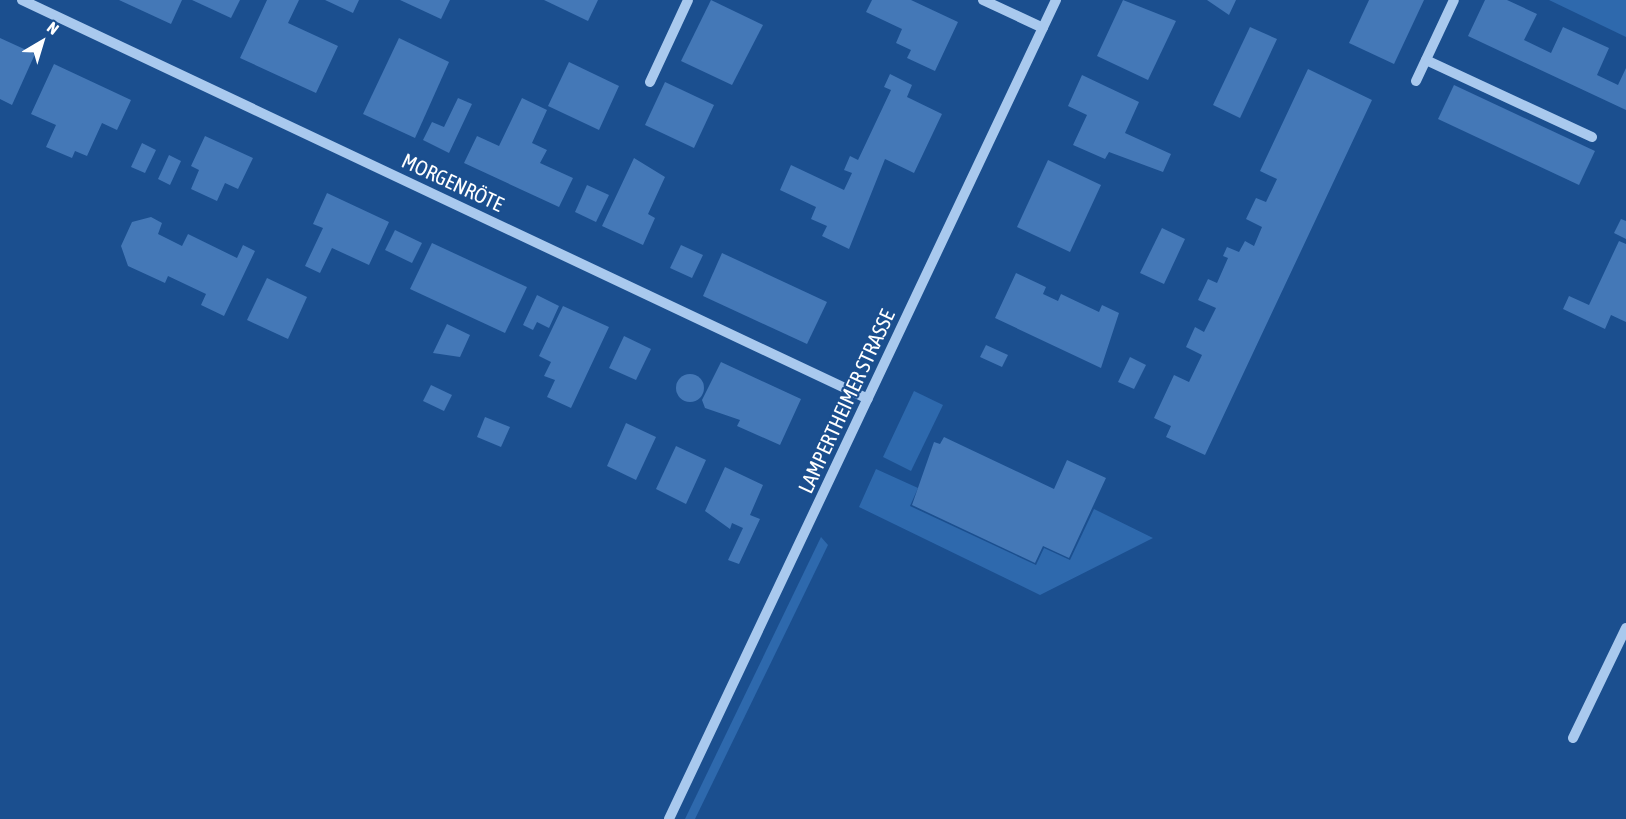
<!DOCTYPE html>
<html>
<head>
<meta charset="utf-8">
<style>
  body { margin:0 }
  #map { position:relative; width:1626px; height:819px; overflow:hidden; background:#1b4f8f; font-family:"Asap Condensed",sans-serif }
  div>[style] { position:absolute }
  .green>* { inset:0; background:#2e69ad }
  .building>* { inset:0; background:#4478b7 }
  .round { border-radius:50% }
  .minor>* { height:10px; margin:-5px; padding:0 5px; transform-origin:5px; border-radius:5px; background:#a9c9ee }
  span { translate:-50% -50%; white-space:nowrap; text-align:center; line-height:1.15; -webkit-text-stroke:4.5px #1b4f8f; paint-order:stroke }
  .street-label { font-size:21px; color:#fff }
  .north { position:absolute; left:12px; top:12px; width:60px; height:60px; -webkit-text-stroke:4px #1b4f8f; paint-order:stroke; rotate:38deg; font-size:16px; font-weight:700; line-height:24px; text-align:center; color:#fff }
  .north::after { content:''; display:block; margin:auto; width:21px; height:27px; background:#fff; clip-path:polygon(50% 0,100% 100%,50% 72%,0 100%) }
</style>
</head>
<body>
<div id="map">
  <div class="green">
    <i style="clip-path:polygon(1549px 0,1626px 0,1626px 37px)"></i>
    <i style="clip-path:polygon(914px 391px,943px 405px,911px 471px,883px 457px)"></i>
    <i style="clip-path:polygon(876px 469px,918px 488px,910px 506px,1036px 565px,1044px 548px,1070px 560px,1094px 509px,1153px 538px,1040px 595px,859px 507px)"></i>
    <i style="clip-path:polygon(821px 537px,828px 545px,695px 819px,685px 819px)"></i>
  </div>
  <div class="building">
    <i style="clip-path:polygon(119px 0,182px 0,171px 24px)"></i>
    <i style="clip-path:polygon(192px 0,240px 0,231px 18px)"></i>
    <i style="clip-path:polygon(267px 0,299px 0,288px 23px,338px 46px,316px 93px,240px 58px)"></i>
    <i style="clip-path:polygon(325px 0,359px 0,353px 13px)"></i>
    <i style="clip-path:polygon(400px 0,450px 0,441px 19px)"></i>
    <i style="clip-path:polygon(544px 0,598px 0,588px 21px)"></i>
    <i style="clip-path:polygon(711px 0,763px 25px,732px 85px,681px 61px)"></i>
    <i style="clip-path:polygon(872px 0,911px 0,958px 22px,935px 71px,907px 58px,911px 50px,896px 43px,902px 29px,866px 12px)"></i>
    <i style="clip-path:polygon(1123px 0,1176px 21px,1148px 80px,1097px 56px)"></i>
    <i style="clip-path:polygon(1207px 0,1236px 0,1229px 15px)"></i>
    <i style="clip-path:polygon(1369px 0,1424px 0,1394px 64px,1349px 43px)"></i>
    <i style="clip-path:polygon(1485px 0,1507px 0,1537px 14px,1524px 40px,1551px 53px,1563px 27px,1609px 48px,1597px 75px,1618px 85px,1626px 68px,1626px 110px,1468px 36px)"></i>
    <i style="clip-path:polygon(1250px 27px,1277px 39px,1240px 118px,1213px 105px)"></i>
    <i style="clip-path:polygon(0 38px,35px 54px,12px 105px,0 99px)"></i>
    <i style="clip-path:polygon(399px 38px,449px 62px,415px 138px,363px 114px)"></i>
    <i style="clip-path:polygon(569px 62px,619px 86px,599px 130px,548px 106px)"></i>
    <i style="clip-path:polygon(54px 64px,131px 100px,117px 130px,102px 123px,87px 156px,75px 151px,72px 158px,46px 147px,56px 125px,31px 114px)"></i>
    <i style="clip-path:polygon(1308px 69px,1372px 100px,1205px 455px,1166px 437px,1171px 426px,1154px 418px,1174px 375px,1189px 382px,1202px 355px,1186px 347px,1195px 327px,1204px 332px,1216px 308px,1198px 300px,1208px 279px,1217px 283px,1228px 258px,1223px 256px,1227px 247px,1239px 252px,1245px 241px,1254px 246px,1262px 227px,1246px 219px,1256px 198px,1266px 202px,1277px 179px,1260px 171px)"></i>
    <i style="clip-path:polygon(890px 74px,912px 85px,907px 97px,942px 114px,914px 173px,885px 159px,849px 249px,822px 236px,827px 226px,811px 219px,816px 207px,780px 190px,791px 165px,844px 190px,852px 173px,844px 170px,850px 156px,858px 160px,891px 90px,884px 87px)"></i>
    <i style="clip-path:polygon(1082px 75px,1139px 102px,1125px 133px,1171px 154px,1163px 172px,1109px 152px,1105px 159px,1073px 145px,1087px 115px,1068px 106px)"></i>
    <i style="clip-path:polygon(665px 82px,714px 105px,694px 148px,645px 125px)"></i>
    <i style="clip-path:polygon(1454px 85px,1595px 151px,1579px 185px,1438px 119px)"></i>
    <i style="clip-path:polygon(458px 98px,472px 104px,449px 153px,423px 140px,432px 122px,444px 127px)"></i>
    <i style="clip-path:polygon(522px 98px,547px 110px,532px 143px,547px 150px,540px 163px,573px 178px,559px 207px,464px 163px,477px 136px,499px 146px)"></i>
    <i style="clip-path:polygon(205px 136px,253px 158px,238px 189px,225px 183px,217px 201px,191px 189px,199px 170px,191px 166px)"></i>
    <i style="clip-path:polygon(142px 143px,156px 150px,145px 173px,131px 167px)"></i>
    <i style="clip-path:polygon(169px 155px,181px 161px,170px 185px,158px 179px)"></i>
    <i style="clip-path:polygon(634px 158px,665px 177px,648px 214px,655px 218px,643px 245px,602px 226px)"></i>
    <i style="clip-path:polygon(1048px 160px,1101px 185px,1070px 252px,1017px 227px)"></i>
    <i style="clip-path:polygon(587px 185px,609px 195px,596px 222px,575px 212px)"></i>
    <i style="clip-path:polygon(327px 193px,389px 222px,369px 265px,332px 248px,320px 273px,305px 266px,323px 228px,313px 224px)"></i>
    <i style="clip-path:polygon(151px 217px,162px 223px,158px 234px,182px 246px,188px 234px,237px 258px,243px 245px,255px 251px,224px 316px,201px 305px,206px 294px,168px 276px,165px 283px,128px 266px,121px 246px,132px 222px)"></i>
    <i style="clip-path:polygon(1621px 219px,1626px 221px,1626px 239px,1614px 233px)"></i>
    <i style="clip-path:polygon(1162px 228px,1185px 239px,1164px 284px,1140px 273px)"></i>
    <i style="clip-path:polygon(395px 230px,422px 243px,412px 263px,385px 250px)"></i>
    <i style="clip-path:polygon(1619px 241px,1626px 244px,1626px 322px,1611px 315px,1605px 329px,1563px 309px,1569px 296px,1589px 305px)"></i>
    <i style="clip-path:polygon(432px 243px,527px 287px,505px 333px,410px 289px)"></i>
    <i style="clip-path:polygon(681px 245px,703px 255px,692px 278px,670px 268px)"></i>
    <i style="clip-path:polygon(722px 253px,827px 302px,807px 344px,703px 296px)"></i>
    <i style="clip-path:polygon(1016px 273px,1046px 287px,1043px 294px,1058px 301px,1061px 294px,1099px 312px,1102px 305px,1119px 313px,1101px 368px,995px 318px)"></i>
    <i style="clip-path:polygon(267px 278px,307px 297px,288px 339px,247px 320px)"></i>
    <i style="clip-path:polygon(537px 295px,559px 306px,549px 328px,537px 322px,533px 330px,523px 325px)"></i>
    <i style="clip-path:polygon(563px 306px,609px 327px,571px 408px,547px 397px,555px 380px,544px 376px,551px 362px,539px 356px)"></i>
    <i style="clip-path:polygon(447px 324px,470px 335px,460px 357px,433px 353px)"></i>
    <i style="clip-path:polygon(624px 336px,651px 349px,636px 380px,609px 368px)"></i>
    <i style="clip-path:polygon(986px 345px,1008px 355px,1002px 367px,980px 357px)"></i>
    <i style="clip-path:polygon(1130px 357px,1146px 365px,1134px 389px,1118px 382px)"></i>
    <i style="clip-path:polygon(721px 362px,801px 399px,780px 445px,737px 426px,740px 420px,705px 408px,702px 400px)"></i>
    <i class="round" style="left:676px;top:374px;width:28px;height:28px"></i>
    <i style="clip-path:polygon(431px 385px,452px 395px,444px 411px,423px 401px)"></i>
    <i style="clip-path:polygon(485px 417px,510px 427px,501px 447px,477px 437px)"></i>
    <i style="clip-path:polygon(626px 423px,656px 437px,636px 480px,607px 466px)"></i>
    <i style="clip-path:polygon(944px 437px,1054px 489px,1067px 460px,1106px 478px,1069px 558px,1043px 546px,1035px 563px,912px 505px,934px 442px,940px 444px)"></i>
    <i style="clip-path:polygon(676px 446px,706px 460px,686px 504px,656px 489px)"></i>
    <i style="clip-path:polygon(725px 467px,763px 485px,750px 515px,760px 519px,739px 564px,728px 560px,743px 528px,732px 523px,730px 529px,705px 511px)"></i>
  </div>
  <div class="minor">
    <i style="left:22px;top:0;width:935px;rotate:25.25deg"></i>
    <i style="left:983px;top:0;width:66px;rotate:25deg"></i>
    <i style="left:1426px;top:60px;width:183px;rotate:24.9deg"></i>
    <i style="left:1416px;top:81px;width:89px;rotate:-64.9deg"></i>
    <i style="left:650px;top:82px;width:90px;rotate:-65.1deg"></i>
    <i style="left:1573px;top:738px;width:122px;rotate:-64.3deg"></i>
    <i style="left:669px;top:819px;width:906px;rotate:-64.71deg"></i>
  </div>
  <div class="street-label">
    <span style="left:453px;top:182px;rotate:25deg">MORGENRÖTE</span>
    <span style="left:846px;top:401px;rotate:-65deg">LAMPERTHEIMER STRASSE</span>
  </div>
  <div class="north">N</div>
</div>
</body>
</html>
